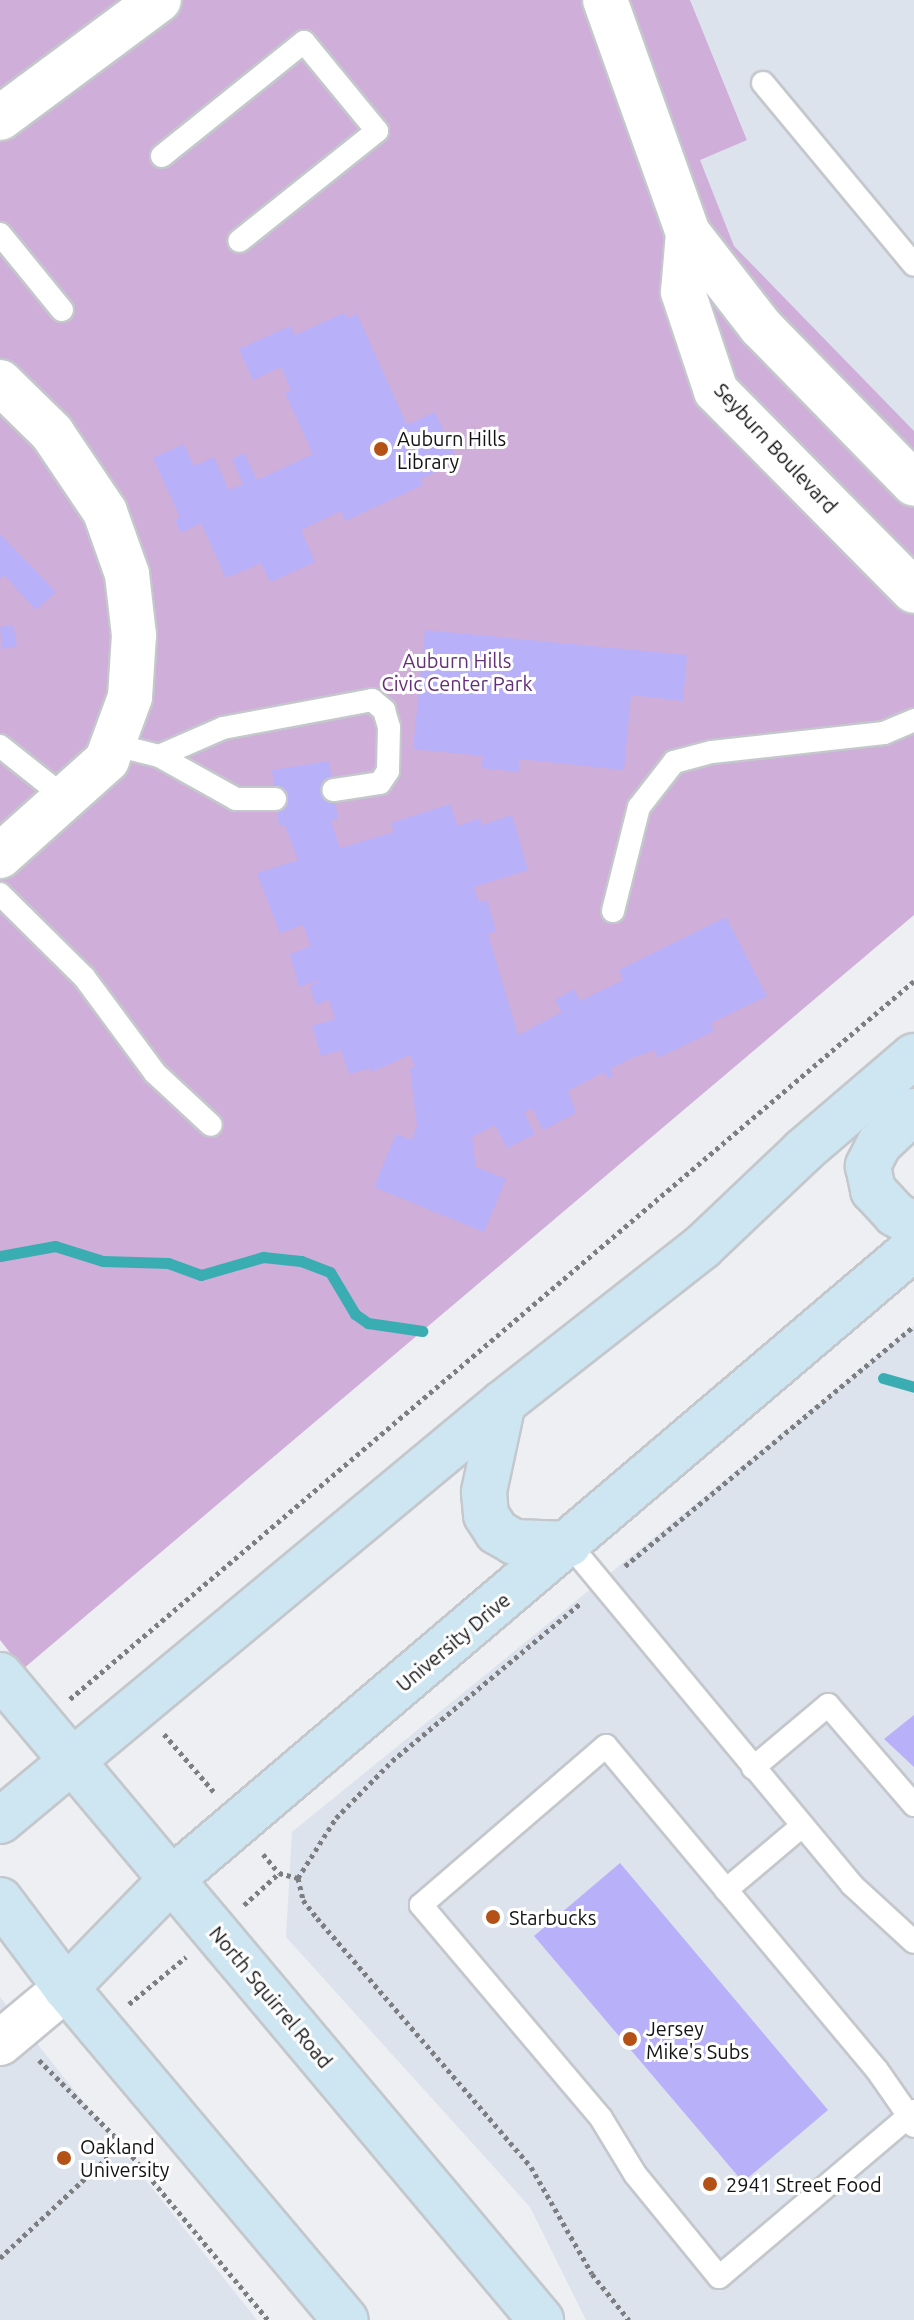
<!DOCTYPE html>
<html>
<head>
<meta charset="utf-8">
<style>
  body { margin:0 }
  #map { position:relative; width:914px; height:2320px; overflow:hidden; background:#edeff3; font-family:Ubuntu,sans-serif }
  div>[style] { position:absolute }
  .built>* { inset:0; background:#dce3ed }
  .green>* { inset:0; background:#cfaeda }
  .stream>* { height:11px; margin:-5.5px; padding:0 5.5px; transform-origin:5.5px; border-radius:5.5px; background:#3aadb3 }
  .building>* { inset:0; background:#b8b0f8 }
  .path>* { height:5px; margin-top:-2.5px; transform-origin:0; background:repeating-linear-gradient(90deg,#7d7e81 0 4px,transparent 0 8px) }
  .roads { filter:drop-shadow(2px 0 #c4c7cb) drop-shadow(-2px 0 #c4c7cb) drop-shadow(0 2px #c4c7cb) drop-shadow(0 -2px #c4c7cb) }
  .lane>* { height:22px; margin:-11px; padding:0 11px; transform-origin:11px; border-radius:11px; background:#fff }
  .street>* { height:44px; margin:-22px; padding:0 22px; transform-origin:22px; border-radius:22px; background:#fff }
  .secondary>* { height:44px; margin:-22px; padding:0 22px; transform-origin:22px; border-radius:22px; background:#cde6f2 }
  .dots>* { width:22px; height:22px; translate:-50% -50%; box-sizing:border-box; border:4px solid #fff; border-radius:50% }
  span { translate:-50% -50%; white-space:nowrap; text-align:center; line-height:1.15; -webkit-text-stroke:6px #fff; paint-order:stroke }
  .poi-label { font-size:20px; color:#131315 }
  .left { translate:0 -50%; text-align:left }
  .street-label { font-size:20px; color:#131315 }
  .park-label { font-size:20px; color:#672e78 }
</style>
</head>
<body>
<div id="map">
  <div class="built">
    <i style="clip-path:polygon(690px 0,914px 0,914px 431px,734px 246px,699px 159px,747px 139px)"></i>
    <i style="clip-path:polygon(914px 1326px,914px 2320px,586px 2320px,530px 2207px,286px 1937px,292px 1832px)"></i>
    <i style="clip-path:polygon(0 1997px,257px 2320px,0 2320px)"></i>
  </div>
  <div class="green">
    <i style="clip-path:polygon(0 0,690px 0,747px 140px,700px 160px,734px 246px,914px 431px,914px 915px,23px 1669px,0 1640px)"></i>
  </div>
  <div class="stream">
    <i style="left:0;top:1256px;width:56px;rotate:-10.3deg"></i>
    <i style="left:55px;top:1246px;width:50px;rotate:17.4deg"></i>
    <i style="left:103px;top:1261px;width:65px;rotate:1.8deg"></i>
    <i style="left:168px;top:1263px;width:35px;rotate:20deg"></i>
    <i style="left:201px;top:1275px;width:65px;rotate:-16.2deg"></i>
    <i style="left:263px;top:1257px;width:38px;rotate:6deg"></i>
    <i style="left:301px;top:1261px;width:31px;rotate:21deg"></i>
    <i style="left:330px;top:1272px;width:49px;rotate:59.2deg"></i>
    <i style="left:355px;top:1314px;width:16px;rotate:35deg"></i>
    <i style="left:368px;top:1323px;width:55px;rotate:8.4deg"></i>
    <i style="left:883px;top:1378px;width:32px;rotate:16deg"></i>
  </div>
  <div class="building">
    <i style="clip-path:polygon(344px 313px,347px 318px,357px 314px,407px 425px,435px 412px,458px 462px,420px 479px,423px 485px,345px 521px,341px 511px,301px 530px,315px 562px,270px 582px,261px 563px,226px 578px,201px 523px,181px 533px,175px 520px,180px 517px,153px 458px,184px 444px,194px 466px,214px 457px,229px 490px,243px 484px,232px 459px,244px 453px,257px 480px,313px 454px,285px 393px,291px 390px,281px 367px,253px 380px,239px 349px,290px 326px,295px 335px)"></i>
    <i style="clip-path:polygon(0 534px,56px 592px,36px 610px,4px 575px,0 579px)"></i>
    <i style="clip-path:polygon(13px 625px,17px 646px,2px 649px,0 627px)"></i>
    <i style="clip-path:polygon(425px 630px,687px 655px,683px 701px,631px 695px,624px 770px,519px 759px,519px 772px,481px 768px,483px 756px,413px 749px)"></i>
    <i style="clip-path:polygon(329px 761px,338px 819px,331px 821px,340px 848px,394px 832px,391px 823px,450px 804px,458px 826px,480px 818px,482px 825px,512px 815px,528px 870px,474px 887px,479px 902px,487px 900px,496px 931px,488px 934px,518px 1035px,562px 1012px,555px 1000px,574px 989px,580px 1001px,623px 980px,619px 970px,726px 917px,767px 996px,711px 1023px,714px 1031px,658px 1058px,655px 1050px,632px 1058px,610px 1069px,613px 1075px,608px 1079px,604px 1072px,568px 1091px,576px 1113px,543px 1130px,532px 1108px,524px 1112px,535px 1134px,507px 1148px,495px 1125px,472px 1137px,476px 1167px,506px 1179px,484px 1232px,374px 1187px,396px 1134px,412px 1140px,417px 1126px,410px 1069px,415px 1067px,410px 1055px,371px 1072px,370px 1068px,349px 1074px,341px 1050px,321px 1056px,312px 1026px,335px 1019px,329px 1000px,316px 1005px,310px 987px,321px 979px,299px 987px,290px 954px,311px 946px,303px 925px,280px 933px,257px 873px,298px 860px,285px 826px,279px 826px,272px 770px)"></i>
    <i style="clip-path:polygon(914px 1715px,914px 1767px,884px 1739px)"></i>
    <i style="clip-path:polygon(620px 1863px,828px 2110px,743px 2182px,534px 1936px)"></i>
  </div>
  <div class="path">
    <i style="left:625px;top:1566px;width:376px;rotate:-39.7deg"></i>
    <i style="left:70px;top:1699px;width:1108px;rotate:-40.39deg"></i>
    <i style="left:164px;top:1734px;width:78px;rotate:49.2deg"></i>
    <i style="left:263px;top:1854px;width:25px;rotate:50deg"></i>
    <i style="left:279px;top:1873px;width:20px;rotate:15deg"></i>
    <i style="left:298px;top:1878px;width:71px;rotate:-57.7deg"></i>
    <i style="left:336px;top:1818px;width:80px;rotate:-45.5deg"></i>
    <i style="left:392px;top:1761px;width:246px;rotate:-39.9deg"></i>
    <i style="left:298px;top:1878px;width:23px;rotate:77deg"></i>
    <i style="left:303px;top:1900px;width:23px;rotate:52deg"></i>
    <i style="left:317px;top:1918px;width:328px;rotate:49.3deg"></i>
    <i style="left:531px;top:2167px;width:123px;rotate:60.3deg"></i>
    <i style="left:592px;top:2274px;width:59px;rotate:51.2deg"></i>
    <i style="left:244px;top:1905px;width:47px;rotate:-42.4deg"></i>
    <i style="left:129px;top:2004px;width:74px;rotate:-39.5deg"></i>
    <i style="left:39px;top:2060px;width:118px;rotate:45.3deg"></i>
    <i style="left:122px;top:2144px;width:229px;rotate:50.3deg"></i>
    <i style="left:0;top:2258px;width:167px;rotate:-43.1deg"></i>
  </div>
  <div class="roads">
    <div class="lane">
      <i style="left:763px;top:83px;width:236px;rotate:50.3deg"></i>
      <i style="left:162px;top:156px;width:182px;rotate:-38.8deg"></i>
      <i style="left:304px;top:42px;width:115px;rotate:50.6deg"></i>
      <i style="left:377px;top:131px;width:176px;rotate:141.4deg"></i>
      <i style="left:0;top:234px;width:98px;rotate:50.8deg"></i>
      <i style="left:115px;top:745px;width:45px;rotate:14deg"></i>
      <i style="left:159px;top:756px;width:70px;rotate:-23.6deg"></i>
      <i style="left:223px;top:728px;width:152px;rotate:-10.6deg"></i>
      <i style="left:372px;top:700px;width:16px;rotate:40deg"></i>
      <i style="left:384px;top:710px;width:18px;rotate:74deg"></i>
      <i style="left:389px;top:727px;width:44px;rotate:91.3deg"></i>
      <i style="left:388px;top:771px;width:14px;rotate:124deg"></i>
      <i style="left:380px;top:783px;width:47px;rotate:171.3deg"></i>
      <i style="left:0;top:746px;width:87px;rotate:38.5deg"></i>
      <i style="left:159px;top:756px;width:88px;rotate:29.2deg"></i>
      <i style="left:236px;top:799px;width:39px"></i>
      <i style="left:0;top:894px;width:118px;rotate:44.7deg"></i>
      <i style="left:84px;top:977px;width:119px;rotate:53.5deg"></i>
      <i style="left:155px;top:1073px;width:76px;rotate:42.9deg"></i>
      <i style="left:613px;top:911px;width:107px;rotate:-76deg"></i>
      <i style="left:639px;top:807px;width:57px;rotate:-52.1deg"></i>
      <i style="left:674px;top:762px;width:39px;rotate:-15deg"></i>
      <i style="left:712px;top:752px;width:173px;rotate:-6.3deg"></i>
      <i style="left:884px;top:733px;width:33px;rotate:-23deg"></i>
      <i style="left:569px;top:1544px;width:443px;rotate:50.3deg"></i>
      <i style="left:852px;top:1885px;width:84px;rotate:42.6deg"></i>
      <i style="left:753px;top:1768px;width:98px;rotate:-40deg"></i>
      <i style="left:828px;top:1705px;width:132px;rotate:49.3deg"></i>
      <i style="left:726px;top:1890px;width:99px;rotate:-40.1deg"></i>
      <i style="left:914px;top:2111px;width:7px;rotate:135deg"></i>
      <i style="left:909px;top:2116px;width:249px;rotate:139.7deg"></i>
      <i style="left:719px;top:2277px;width:133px;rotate:-129.2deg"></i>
      <i style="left:635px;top:2174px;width:66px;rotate:-121.3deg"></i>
      <i style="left:601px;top:2118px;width:279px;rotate:-130.2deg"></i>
      <i style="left:421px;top:1905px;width:244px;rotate:-40.7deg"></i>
      <i style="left:606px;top:1746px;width:422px;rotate:50.1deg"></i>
      <i style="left:877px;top:2070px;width:56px;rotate:55.2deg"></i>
      <i style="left:909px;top:2116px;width:11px;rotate:63deg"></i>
    </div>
    <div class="street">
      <i style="left:605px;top:0;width:247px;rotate:70.4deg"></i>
      <i style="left:688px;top:233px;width:119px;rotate:52.2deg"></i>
      <i style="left:761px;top:327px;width:219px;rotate:45.7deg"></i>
      <i style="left:0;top:118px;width:198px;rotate:-36.6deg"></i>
      <i style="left:688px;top:233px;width:59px;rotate:94.8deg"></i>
      <i style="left:683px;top:292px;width:104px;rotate:71.6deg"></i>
      <i style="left:716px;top:391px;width:281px;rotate:45.3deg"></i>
      <i style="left:0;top:382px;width:73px;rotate:44.4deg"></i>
      <i style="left:52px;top:433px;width:95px;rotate:56.1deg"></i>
      <i style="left:105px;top:512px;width:66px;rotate:70.5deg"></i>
      <i style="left:127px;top:574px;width:61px;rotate:83.5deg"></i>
      <i style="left:134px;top:635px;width:62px;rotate:93.7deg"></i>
      <i style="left:130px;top:697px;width:67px;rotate:110.1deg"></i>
      <i style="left:107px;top:760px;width:144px;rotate:138.1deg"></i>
      <i style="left:0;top:2043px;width:86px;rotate:-39.8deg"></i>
    </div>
    <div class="secondary">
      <i style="left:914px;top:1111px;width:48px;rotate:136.7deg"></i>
      <i style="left:879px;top:1144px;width:25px;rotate:117deg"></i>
      <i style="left:868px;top:1166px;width:25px;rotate:78deg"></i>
      <i style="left:873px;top:1190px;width:33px;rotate:47deg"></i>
      <i style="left:895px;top:1214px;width:22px;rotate:30deg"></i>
      <i style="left:503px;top:1403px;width:91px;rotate:102.1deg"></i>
      <i style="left:484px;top:1492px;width:23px;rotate:85deg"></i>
      <i style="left:486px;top:1515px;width:20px;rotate:57deg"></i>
      <i style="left:497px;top:1532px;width:20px;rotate:30deg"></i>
      <i style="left:514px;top:1542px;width:55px;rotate:2.1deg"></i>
      <i style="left:0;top:1675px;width:842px;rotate:50.01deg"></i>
      <i style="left:0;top:1821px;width:654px;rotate:-39.73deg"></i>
      <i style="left:503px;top:1403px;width:253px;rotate:-38.1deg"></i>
      <i style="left:702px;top:1247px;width:139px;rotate:-43.5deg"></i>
      <i style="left:803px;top:1151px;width:146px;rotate:-40.6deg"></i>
      <i style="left:0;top:1900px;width:110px;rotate:53.1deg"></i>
      <i style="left:66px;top:1988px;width:434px;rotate:49.9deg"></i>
      <i style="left:66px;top:1988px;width:152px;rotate:-45.8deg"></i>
      <i style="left:172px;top:1879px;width:974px;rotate:-40.38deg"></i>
    </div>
  </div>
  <div class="dots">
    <i style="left:381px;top:449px;background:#b35117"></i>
    <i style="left:493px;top:1917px;background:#b35117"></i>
    <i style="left:630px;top:2039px;background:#b35117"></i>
    <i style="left:64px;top:2158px;background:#b35117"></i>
    <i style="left:710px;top:2184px;background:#b35117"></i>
  </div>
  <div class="poi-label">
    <span class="left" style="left:397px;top:450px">Auburn Hills<br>Library</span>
    <span class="left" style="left:509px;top:1917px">Starbucks</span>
    <span class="left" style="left:646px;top:2040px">Jersey<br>Mike's Subs</span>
    <span class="left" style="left:80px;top:2158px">Oakland<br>University</span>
    <span class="left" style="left:726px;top:2184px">2941 Street Food</span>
  </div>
  <div class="street-label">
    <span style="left:776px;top:448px;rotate:47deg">Seyburn Boulevard</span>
    <span style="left:453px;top:1642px;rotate:-40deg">University Drive</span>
    <span style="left:271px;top:1997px;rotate:50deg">North Squirrel Road</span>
  </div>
  <div class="park-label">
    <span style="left:457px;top:672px">Auburn Hills<br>Civic Center Park</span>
  </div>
</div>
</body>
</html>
